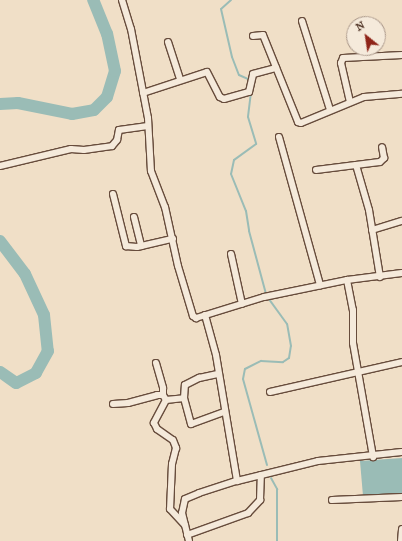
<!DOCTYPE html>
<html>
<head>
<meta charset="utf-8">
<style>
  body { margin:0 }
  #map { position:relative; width:402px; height:541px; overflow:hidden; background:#f0dfc7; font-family:"IM FELL French Canon",serif }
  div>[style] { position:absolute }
  .water>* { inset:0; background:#9abcb6 }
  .stream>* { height:2px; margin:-1px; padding:0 1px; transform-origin:1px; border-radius:1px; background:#9abcb6 }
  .river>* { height:12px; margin:-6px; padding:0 6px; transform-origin:6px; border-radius:6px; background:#9abcb6 }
  .roads { filter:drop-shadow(1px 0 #674c3c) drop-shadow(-1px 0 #674c3c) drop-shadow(0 1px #674c3c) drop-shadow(0 -1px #674c3c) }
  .minor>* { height:6px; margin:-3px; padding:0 3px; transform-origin:3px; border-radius:3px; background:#f5eadb }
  span { translate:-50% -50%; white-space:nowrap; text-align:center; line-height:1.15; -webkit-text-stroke:3px #f5eadb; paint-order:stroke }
  .north { position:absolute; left:346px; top:16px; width:40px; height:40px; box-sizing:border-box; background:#f5eadb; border:1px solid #aa9789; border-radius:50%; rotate:330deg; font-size:11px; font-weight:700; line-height:16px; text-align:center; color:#391b0d }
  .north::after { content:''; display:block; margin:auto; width:14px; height:18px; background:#8f2418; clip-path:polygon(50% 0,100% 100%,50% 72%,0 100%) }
</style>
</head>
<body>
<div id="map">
  <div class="water">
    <i style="clip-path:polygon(402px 458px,402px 493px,363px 496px,360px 461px)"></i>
  </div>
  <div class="stream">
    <i style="left:231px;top:0;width:13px;rotate:138deg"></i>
    <i style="left:221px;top:9px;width:49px;rotate:77.1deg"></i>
    <i style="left:232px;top:57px;width:19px;rotate:69deg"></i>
    <i style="left:239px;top:75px;width:12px;rotate:24deg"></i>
    <i style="left:251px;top:92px;width:25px;rotate:97deg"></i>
    <i style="left:248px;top:117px;width:28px;rotate:73deg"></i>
    <i style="left:256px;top:144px;width:27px;rotate:144deg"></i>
    <i style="left:234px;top:160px;width:14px;rotate:102deg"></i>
    <i style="left:231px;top:174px;width:40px;rotate:68deg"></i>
    <i style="left:246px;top:211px;width:20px;rotate:81deg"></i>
    <i style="left:249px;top:231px;width:65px;rotate:74.9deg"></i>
    <i style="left:267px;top:465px;width:89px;rotate:-105.6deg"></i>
    <i style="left:243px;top:379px;width:10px;rotate:-79deg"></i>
    <i style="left:245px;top:369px;width:18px;rotate:-27deg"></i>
    <i style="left:261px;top:361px;width:22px;rotate:3deg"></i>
    <i style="left:283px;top:362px;width:7px;rotate:-34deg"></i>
    <i style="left:289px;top:358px;width:12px;rotate:-81deg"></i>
    <i style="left:291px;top:346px;width:22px;rotate:-100deg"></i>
    <i style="left:287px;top:324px;width:31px;rotate:-126deg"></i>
    <i style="left:271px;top:478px;width:13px;rotate:61deg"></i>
    <i style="left:277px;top:489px;width:52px;rotate:90deg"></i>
  </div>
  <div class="river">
    <i style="left:0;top:104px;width:18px;rotate:-3deg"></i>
    <i style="left:18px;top:103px;width:55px;rotate:11.5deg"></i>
    <i style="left:72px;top:114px;width:22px;rotate:-10deg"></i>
    <i style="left:94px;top:110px;width:18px;rotate:-45deg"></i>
    <i style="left:107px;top:97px;width:27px;rotate:-73deg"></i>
    <i style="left:115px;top:71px;width:38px;rotate:-102deg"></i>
    <i style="left:107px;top:34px;width:37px;rotate:-112deg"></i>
    <i style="left:0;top:241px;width:41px;rotate:52.9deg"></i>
    <i style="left:25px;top:274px;width:45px;rotate:65.1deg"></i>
    <i style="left:44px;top:315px;width:36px;rotate:84deg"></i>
    <i style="left:48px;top:351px;width:25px;rotate:119deg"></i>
    <i style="left:36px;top:373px;width:22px;rotate:153deg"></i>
    <i style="left:16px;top:383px;width:19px;rotate:-145deg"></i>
  </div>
  <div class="roads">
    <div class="minor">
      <i style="left:122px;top:0;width:30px;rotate:73deg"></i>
      <i style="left:131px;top:29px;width:91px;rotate:79.2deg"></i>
      <i style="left:148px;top:118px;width:53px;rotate:86.8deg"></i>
      <i style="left:151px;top:171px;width:39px;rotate:69deg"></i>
      <i style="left:165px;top:207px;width:60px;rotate:77.6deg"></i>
      <i style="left:178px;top:266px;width:52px;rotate:73.3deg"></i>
      <i style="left:193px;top:316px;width:4px;rotate:34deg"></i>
      <i style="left:196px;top:318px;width:71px;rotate:-17.2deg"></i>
      <i style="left:264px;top:297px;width:85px;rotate:-11.6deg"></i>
      <i style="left:347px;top:280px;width:55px;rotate:-7.3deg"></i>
      <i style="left:302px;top:21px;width:93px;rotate:72.5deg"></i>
      <i style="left:253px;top:36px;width:10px;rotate:-6deg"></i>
      <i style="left:263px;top:35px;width:94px;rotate:68.1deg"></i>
      <i style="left:298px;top:122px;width:3px;rotate:18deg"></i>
      <i style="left:301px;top:123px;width:68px;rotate:-22.4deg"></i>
      <i style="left:364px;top:97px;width:38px;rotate:-5deg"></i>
      <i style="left:168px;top:42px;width:39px;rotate:72deg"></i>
      <i style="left:143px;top:93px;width:67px;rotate:-18.2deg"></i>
      <i style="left:207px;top:72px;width:28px;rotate:63deg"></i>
      <i style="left:220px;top:97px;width:4px;rotate:27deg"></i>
      <i style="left:224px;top:99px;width:26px;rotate:-16deg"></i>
      <i style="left:249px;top:92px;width:18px;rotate:-77deg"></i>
      <i style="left:253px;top:74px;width:24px;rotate:-15deg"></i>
      <i style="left:350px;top:102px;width:40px;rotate:-103deg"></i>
      <i style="left:341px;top:63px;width:5px;rotate:-68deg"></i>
      <i style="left:343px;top:58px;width:59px;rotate:-2.9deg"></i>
      <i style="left:279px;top:137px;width:154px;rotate:74.5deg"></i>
      <i style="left:356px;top:165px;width:47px;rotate:73.9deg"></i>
      <i style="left:369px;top:210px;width:68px;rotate:80.7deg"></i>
      <i style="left:0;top:166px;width:73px;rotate:-13.5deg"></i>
      <i style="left:71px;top:149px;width:13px;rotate:4deg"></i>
      <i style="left:84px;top:150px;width:28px;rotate:-8deg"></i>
      <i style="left:112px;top:146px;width:8px;rotate:-50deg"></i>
      <i style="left:117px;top:140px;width:10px;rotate:-79deg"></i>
      <i style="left:119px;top:130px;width:29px;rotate:-8deg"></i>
      <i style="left:316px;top:170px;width:64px;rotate:-7.1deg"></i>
      <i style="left:380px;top:162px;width:6px;rotate:-45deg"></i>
      <i style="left:384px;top:158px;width:11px;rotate:-100deg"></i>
      <i style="left:113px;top:194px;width:54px;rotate:76deg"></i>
      <i style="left:126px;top:246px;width:11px;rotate:5deg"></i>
      <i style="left:137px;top:247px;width:37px;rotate:-13deg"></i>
      <i style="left:134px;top:217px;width:30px;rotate:76deg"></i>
      <i style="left:372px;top:230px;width:31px;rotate:-17deg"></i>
      <i style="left:231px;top:254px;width:51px;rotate:77.6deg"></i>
      <i style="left:347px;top:280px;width:31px;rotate:79deg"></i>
      <i style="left:353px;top:310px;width:33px;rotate:90deg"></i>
      <i style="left:353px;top:343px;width:116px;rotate:80deg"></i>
      <i style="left:205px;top:315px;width:41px;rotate:74.6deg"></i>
      <i style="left:216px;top:355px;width:128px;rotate:80.5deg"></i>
      <i style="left:156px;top:363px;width:26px;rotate:74deg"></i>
      <i style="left:163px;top:388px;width:7px;rotate:90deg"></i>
      <i style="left:270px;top:392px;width:135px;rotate:-12.8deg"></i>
      <i style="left:184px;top:398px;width:13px;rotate:-86deg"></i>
      <i style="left:185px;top:385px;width:16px;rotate:-27deg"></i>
      <i style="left:199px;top:378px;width:19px;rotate:-12deg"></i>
      <i style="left:166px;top:400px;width:18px;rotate:-6deg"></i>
      <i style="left:184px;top:398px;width:27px;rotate:75deg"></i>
      <i style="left:191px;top:424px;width:35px;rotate:-20deg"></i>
      <i style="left:113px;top:404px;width:15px;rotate:-4deg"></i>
      <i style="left:128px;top:403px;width:30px;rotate:-15deg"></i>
      <i style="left:157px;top:395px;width:6px"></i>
      <i style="left:163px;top:395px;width:6px;rotate:59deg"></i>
      <i style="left:166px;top:400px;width:26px;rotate:118deg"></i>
      <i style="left:154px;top:423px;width:7px;rotate:63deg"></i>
      <i style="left:157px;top:429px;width:19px;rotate:35deg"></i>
      <i style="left:173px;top:440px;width:9px;rotate:69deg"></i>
      <i style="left:176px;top:448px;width:16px;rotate:104deg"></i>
      <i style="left:172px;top:464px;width:45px;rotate:92.5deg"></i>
      <i style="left:170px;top:509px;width:22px;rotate:47deg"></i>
      <i style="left:332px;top:500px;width:70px;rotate:-2.5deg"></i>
      <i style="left:187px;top:535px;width:65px;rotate:-19.8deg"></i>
      <i style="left:248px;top:513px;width:18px;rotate:-47deg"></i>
      <i style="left:260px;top:500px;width:25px;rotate:-88deg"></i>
      <i style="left:189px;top:541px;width:29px;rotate:-104deg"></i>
      <i style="left:182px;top:513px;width:14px;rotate:-78deg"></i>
      <i style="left:185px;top:499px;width:15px;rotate:-23deg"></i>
      <i style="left:199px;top:493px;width:40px;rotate:-18deg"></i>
      <i style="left:237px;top:481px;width:83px;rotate:-13.9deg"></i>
      <i style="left:318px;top:461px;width:84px;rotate:-6.1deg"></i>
      <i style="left:401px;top:541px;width:12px;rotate:-85deg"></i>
    </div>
  </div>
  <div class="north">N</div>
</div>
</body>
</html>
